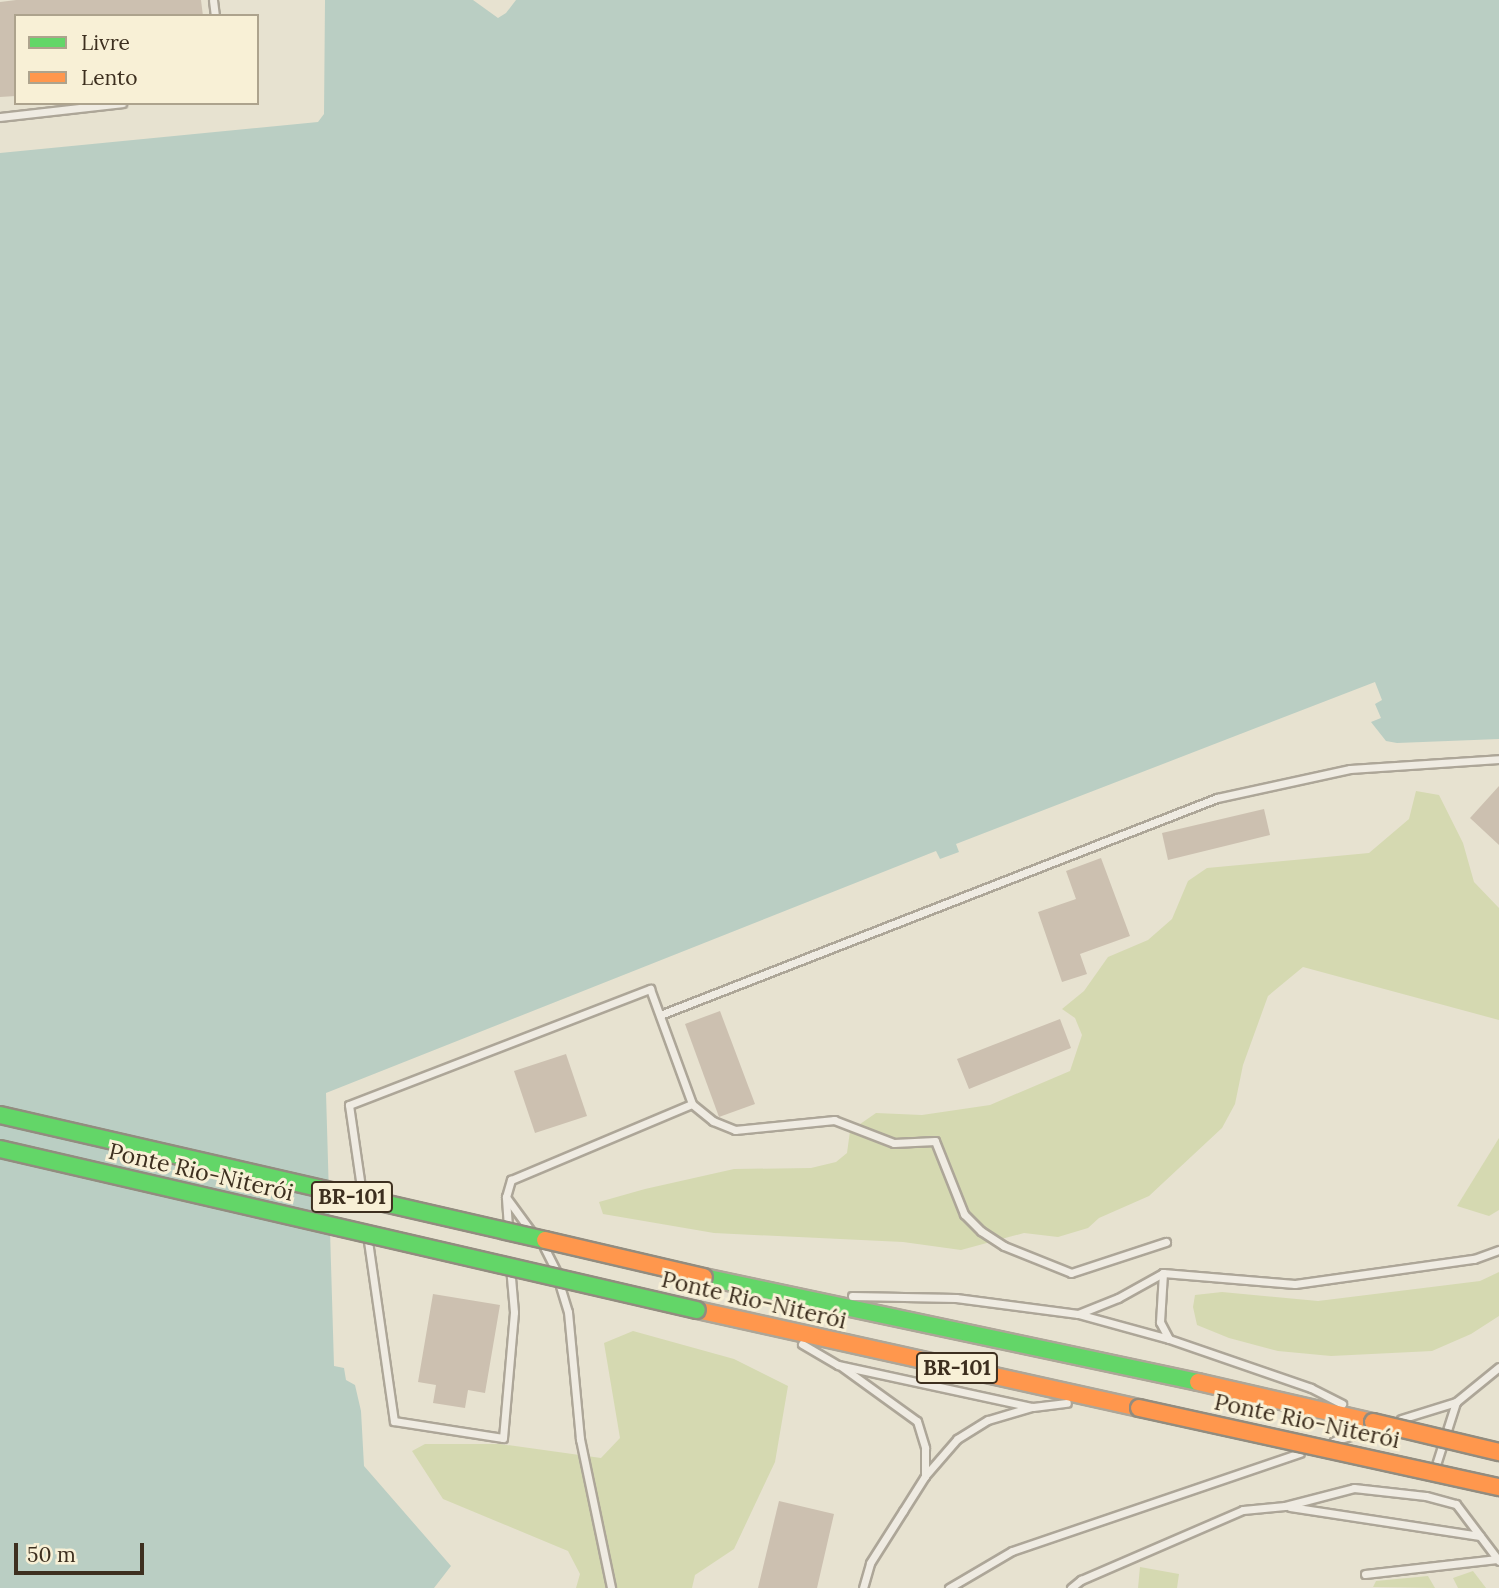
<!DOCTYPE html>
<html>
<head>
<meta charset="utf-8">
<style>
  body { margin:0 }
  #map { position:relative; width:1499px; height:1588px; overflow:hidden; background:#e7e2d0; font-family:Lora,serif }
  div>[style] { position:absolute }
  .green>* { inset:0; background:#d5d9b1 }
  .water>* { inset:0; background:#bacec3 }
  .building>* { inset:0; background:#ccc0b0 }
  .roads { filter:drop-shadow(2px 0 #ada698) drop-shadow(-2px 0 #ada698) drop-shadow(0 2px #ada698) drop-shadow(0 -2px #ada698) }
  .lane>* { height:7px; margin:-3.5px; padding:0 3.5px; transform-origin:3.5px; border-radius:3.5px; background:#efebe2 }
  .fast>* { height:16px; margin:-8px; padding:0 8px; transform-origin:8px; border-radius:8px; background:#63d668 }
  .slow>* { height:16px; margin:-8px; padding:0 8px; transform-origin:8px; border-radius:8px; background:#ff974d }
  .bridges { filter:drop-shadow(2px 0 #928c7f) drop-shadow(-2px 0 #928c7f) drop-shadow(0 2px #928c7f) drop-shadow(0 -2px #928c7f) }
  .fast-bridge>* { height:16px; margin:-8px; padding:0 8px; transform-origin:8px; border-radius:8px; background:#63d668 }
  .slow-bridge>* { height:16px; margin:-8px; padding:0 8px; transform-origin:8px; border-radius:8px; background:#ff974d }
  span { translate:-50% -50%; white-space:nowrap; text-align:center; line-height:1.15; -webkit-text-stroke:6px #f8f0d6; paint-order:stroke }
  .shield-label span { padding:2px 5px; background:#f8f0d6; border:2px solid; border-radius:5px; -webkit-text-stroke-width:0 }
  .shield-label { font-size:21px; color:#3d2f1f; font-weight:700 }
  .street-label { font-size:23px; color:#3d2f1f }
  .legend { position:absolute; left:14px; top:14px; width:245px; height:91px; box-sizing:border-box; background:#f8f0d6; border:2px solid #ada38d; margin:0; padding:9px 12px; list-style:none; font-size:21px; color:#3d2f1f }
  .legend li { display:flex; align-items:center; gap:14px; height:35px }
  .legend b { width:35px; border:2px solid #ada38d }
  .scale { position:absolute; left:14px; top:1543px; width:130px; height:32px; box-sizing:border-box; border:4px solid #3d2f1f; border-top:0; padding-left:9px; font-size:21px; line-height:24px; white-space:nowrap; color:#3d2f1f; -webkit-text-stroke:5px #f8f0d6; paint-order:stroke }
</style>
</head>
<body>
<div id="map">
  <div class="green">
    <i style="clip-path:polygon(1416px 791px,1439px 795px,1463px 843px,1474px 882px,1499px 908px,1499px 1020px,1303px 967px,1268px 996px,1243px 1065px,1235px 1104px,1222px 1128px,1149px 1196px,1099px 1218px,1088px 1228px,1058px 1237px,1024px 1233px,961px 1250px,903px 1242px,714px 1233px,603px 1214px,599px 1202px,645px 1189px,734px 1169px,811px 1168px,836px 1162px,847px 1153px,850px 1131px,876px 1113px,922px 1115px,990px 1105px,1070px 1071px,1082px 1035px,1075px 1018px,1062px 1009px,1084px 991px,1108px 957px,1148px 940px,1172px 919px,1188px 881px,1207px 868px,1369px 853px,1409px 819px)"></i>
    <i style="clip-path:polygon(1499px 1138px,1499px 1210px,1489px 1216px,1457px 1206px)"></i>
    <i style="clip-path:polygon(1499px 1272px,1499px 1316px,1471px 1334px,1432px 1351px,1331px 1356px,1278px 1351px,1229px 1338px,1197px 1325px,1193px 1307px,1195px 1295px,1222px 1292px,1318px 1301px,1480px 1281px)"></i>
    <i style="clip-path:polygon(633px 1331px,734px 1359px,788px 1386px,775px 1462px,734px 1549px,695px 1575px,692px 1588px,576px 1588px,580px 1574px,568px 1551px,443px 1499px,412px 1451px,425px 1444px,500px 1444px,601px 1458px,620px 1438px,604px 1343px)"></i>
    <i style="clip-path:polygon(1140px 1567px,1179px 1574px,1177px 1588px,1138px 1588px)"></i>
    <i style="clip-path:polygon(1473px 1571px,1486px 1588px,1458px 1588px,1453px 1578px)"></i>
    <i style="clip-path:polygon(1428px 1576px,1435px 1588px,1373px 1587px,1376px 1581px)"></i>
  </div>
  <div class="water">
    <i style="clip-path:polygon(325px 0,473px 0,498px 18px,506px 13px,516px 0,1499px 0,1499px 739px,1397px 743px,1386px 741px,1371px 722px,1381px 718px,1375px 704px,1382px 700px,1375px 682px,956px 844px,959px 852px,940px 859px,936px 851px,326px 1093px,334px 1366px,344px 1368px,346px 1380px,355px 1385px,361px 1411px,364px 1466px,451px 1566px,434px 1588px,0 1588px,0 153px,318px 122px,324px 114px)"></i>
  </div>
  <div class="building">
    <i style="clip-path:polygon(16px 0,201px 0,203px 16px,16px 16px,16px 96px,0 97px,0 2px)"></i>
    <i style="clip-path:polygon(1499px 786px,1499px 845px,1470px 818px)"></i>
    <i style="clip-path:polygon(1264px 809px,1270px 835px,1168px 860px,1162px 833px)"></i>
    <i style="clip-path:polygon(1101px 858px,1130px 936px,1080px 954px,1087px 974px,1062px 982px,1038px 912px,1076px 899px,1066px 871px)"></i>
    <i style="clip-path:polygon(720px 1011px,755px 1104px,719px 1117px,685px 1024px)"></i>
    <i style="clip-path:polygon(1060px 1019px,1071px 1048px,969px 1089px,957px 1059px)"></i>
    <i style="clip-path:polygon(566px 1054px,587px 1116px,535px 1133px,514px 1071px)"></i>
    <i style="clip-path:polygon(433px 1294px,500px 1305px,485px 1393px,468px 1390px,465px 1408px,433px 1403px,436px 1385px,418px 1382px)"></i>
    <i style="clip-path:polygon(779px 1501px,834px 1514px,817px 1588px,758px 1588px)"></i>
  </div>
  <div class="roads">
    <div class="lane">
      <i style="left:213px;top:0;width:16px;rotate:83deg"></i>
      <i style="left:0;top:117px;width:123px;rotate:-6.5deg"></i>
      <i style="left:660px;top:1015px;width:598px;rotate:-21.29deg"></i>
      <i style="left:1217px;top:798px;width:136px;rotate:-12.3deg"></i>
      <i style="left:1350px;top:769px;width:149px;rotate:-3.8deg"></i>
      <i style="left:362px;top:1194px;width:90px;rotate:-98.3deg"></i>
      <i style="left:349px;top:1105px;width:323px;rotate:-21.1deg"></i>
      <i style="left:650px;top:989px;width:122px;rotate:69.9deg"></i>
      <i style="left:506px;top:1197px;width:41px;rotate:54deg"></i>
      <i style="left:508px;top:1227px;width:30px;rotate:-94deg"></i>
      <i style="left:506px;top:1197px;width:18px;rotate:-74deg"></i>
      <i style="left:511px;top:1180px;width:196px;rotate:-22.8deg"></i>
      <i style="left:692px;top:1104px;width:27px;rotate:39deg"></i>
      <i style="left:713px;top:1121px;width:24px;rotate:22deg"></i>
      <i style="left:735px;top:1130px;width:100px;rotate:-5.8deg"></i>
      <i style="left:834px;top:1120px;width:64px;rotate:21deg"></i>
      <i style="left:894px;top:1143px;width:41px;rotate:-2.8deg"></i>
      <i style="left:935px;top:1141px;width:79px;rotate:68.3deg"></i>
      <i style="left:964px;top:1214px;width:24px;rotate:45deg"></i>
      <i style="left:981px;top:1231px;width:27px;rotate:33deg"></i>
      <i style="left:1004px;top:1246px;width:72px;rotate:21.9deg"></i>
      <i style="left:1071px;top:1273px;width:100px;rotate:-18.1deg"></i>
      <i style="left:368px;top:1241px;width:182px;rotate:81.8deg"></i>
      <i style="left:394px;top:1421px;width:110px;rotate:8.9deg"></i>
      <i style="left:503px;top:1438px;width:126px;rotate:-85deg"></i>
      <i style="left:514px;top:1312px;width:38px;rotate:-95deg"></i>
      <i style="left:544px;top:1247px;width:27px;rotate:63deg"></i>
      <i style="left:1163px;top:1273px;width:49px;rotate:93.5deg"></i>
      <i style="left:1160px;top:1322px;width:19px;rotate:62deg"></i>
      <i style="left:560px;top:1286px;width:27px;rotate:73deg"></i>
      <i style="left:568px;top:1312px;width:128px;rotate:84.6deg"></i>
      <i style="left:580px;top:1439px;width:152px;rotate:78.2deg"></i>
      <i style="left:852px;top:1296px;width:104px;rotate:1.1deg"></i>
      <i style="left:956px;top:1298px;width:123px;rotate:7.5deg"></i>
      <i style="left:1078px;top:1314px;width:94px;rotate:15.4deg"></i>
      <i style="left:1169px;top:1339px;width:150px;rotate:19deg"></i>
      <i style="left:1311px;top:1388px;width:35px;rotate:27deg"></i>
      <i style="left:1078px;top:1314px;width:43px;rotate:-21.8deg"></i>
      <i style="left:1118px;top:1298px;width:51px;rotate:-29.1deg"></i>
      <i style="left:1163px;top:1273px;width:132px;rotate:4.8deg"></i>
      <i style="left:1295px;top:1284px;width:181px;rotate:-8deg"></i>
      <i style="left:1474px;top:1259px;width:27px;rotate:-20deg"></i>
      <i style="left:802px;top:1344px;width:42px;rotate:30.3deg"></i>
      <i style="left:838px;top:1365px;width:199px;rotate:12.2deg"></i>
      <i style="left:1033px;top:1407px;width:34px;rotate:-7deg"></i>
      <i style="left:842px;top:1367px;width:92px;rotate:35.8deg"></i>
      <i style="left:917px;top:1421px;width:28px;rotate:73deg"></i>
      <i style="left:925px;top:1448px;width:28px;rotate:90deg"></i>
      <i style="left:1401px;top:1419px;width:58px;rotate:-17.2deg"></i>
      <i style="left:1456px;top:1402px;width:55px;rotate:-39.1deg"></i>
      <i style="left:1334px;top:1441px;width:38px;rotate:-17deg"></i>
      <i style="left:1435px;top:1468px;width:69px;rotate:-72.3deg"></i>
      <i style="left:1290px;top:1507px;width:192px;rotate:8.7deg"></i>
      <i style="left:1365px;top:1574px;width:133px;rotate:-6.5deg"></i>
      <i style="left:863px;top:1588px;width:26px;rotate:-74deg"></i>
      <i style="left:870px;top:1563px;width:62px;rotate:-57.6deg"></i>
      <i style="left:903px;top:1511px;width:41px;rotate:-57.8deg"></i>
      <i style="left:925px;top:1476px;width:49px;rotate:-49.1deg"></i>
      <i style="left:957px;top:1439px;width:36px;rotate:-32deg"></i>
      <i style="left:988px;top:1420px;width:46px;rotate:-16.5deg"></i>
      <i style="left:949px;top:1588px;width:73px;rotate:-30.4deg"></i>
      <i style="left:1012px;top:1551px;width:304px;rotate:-18.8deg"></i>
      <i style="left:1071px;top:1588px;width:13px;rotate:-39deg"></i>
      <i style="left:1081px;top:1580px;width:176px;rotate:-23.4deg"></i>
      <i style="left:1243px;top:1510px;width:42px;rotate:-5.4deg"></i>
      <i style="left:1285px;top:1506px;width:71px;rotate:-14.6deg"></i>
      <i style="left:1354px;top:1488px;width:72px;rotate:6.3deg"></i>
      <i style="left:1426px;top:1496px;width:31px;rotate:15deg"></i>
      <i style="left:1456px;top:1504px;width:71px;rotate:53deg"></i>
    </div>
    <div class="fast">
      <i style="left:704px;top:1277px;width:505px;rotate:12deg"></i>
    </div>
    <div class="slow">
      <i style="left:697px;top:1310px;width:453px;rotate:12.5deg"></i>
      <i style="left:1198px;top:1382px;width:180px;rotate:12.9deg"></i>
    </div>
  </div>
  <div class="bridges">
    <div class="fast-bridge">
      <i style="left:0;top:1115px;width:559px;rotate:12.92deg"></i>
      <i style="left:0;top:1149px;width:715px;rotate:13.01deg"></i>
    </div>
    <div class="slow-bridge">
      <i style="left:545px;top:1240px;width:163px;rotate:13.1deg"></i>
      <i style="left:1139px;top:1408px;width:369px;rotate:12.4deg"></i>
      <i style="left:1373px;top:1422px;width:130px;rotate:13.4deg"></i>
    </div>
  </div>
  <div class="shield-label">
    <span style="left:352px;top:1197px">BR-101</span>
    <span style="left:957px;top:1368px">BR-101</span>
  </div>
  <div class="street-label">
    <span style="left:201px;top:1172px;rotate:13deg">Ponte Rio-Niterói</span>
    <span style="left:754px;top:1300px;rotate:13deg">Ponte Rio-Niterói</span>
    <span style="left:1307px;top:1421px;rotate:12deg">Ponte Rio-Niterói</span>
  </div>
  <ul class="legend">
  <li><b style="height:9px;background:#63d668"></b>Livre</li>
  <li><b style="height:9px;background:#ff974d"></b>Lento</li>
  </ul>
  <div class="scale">50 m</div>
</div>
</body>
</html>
